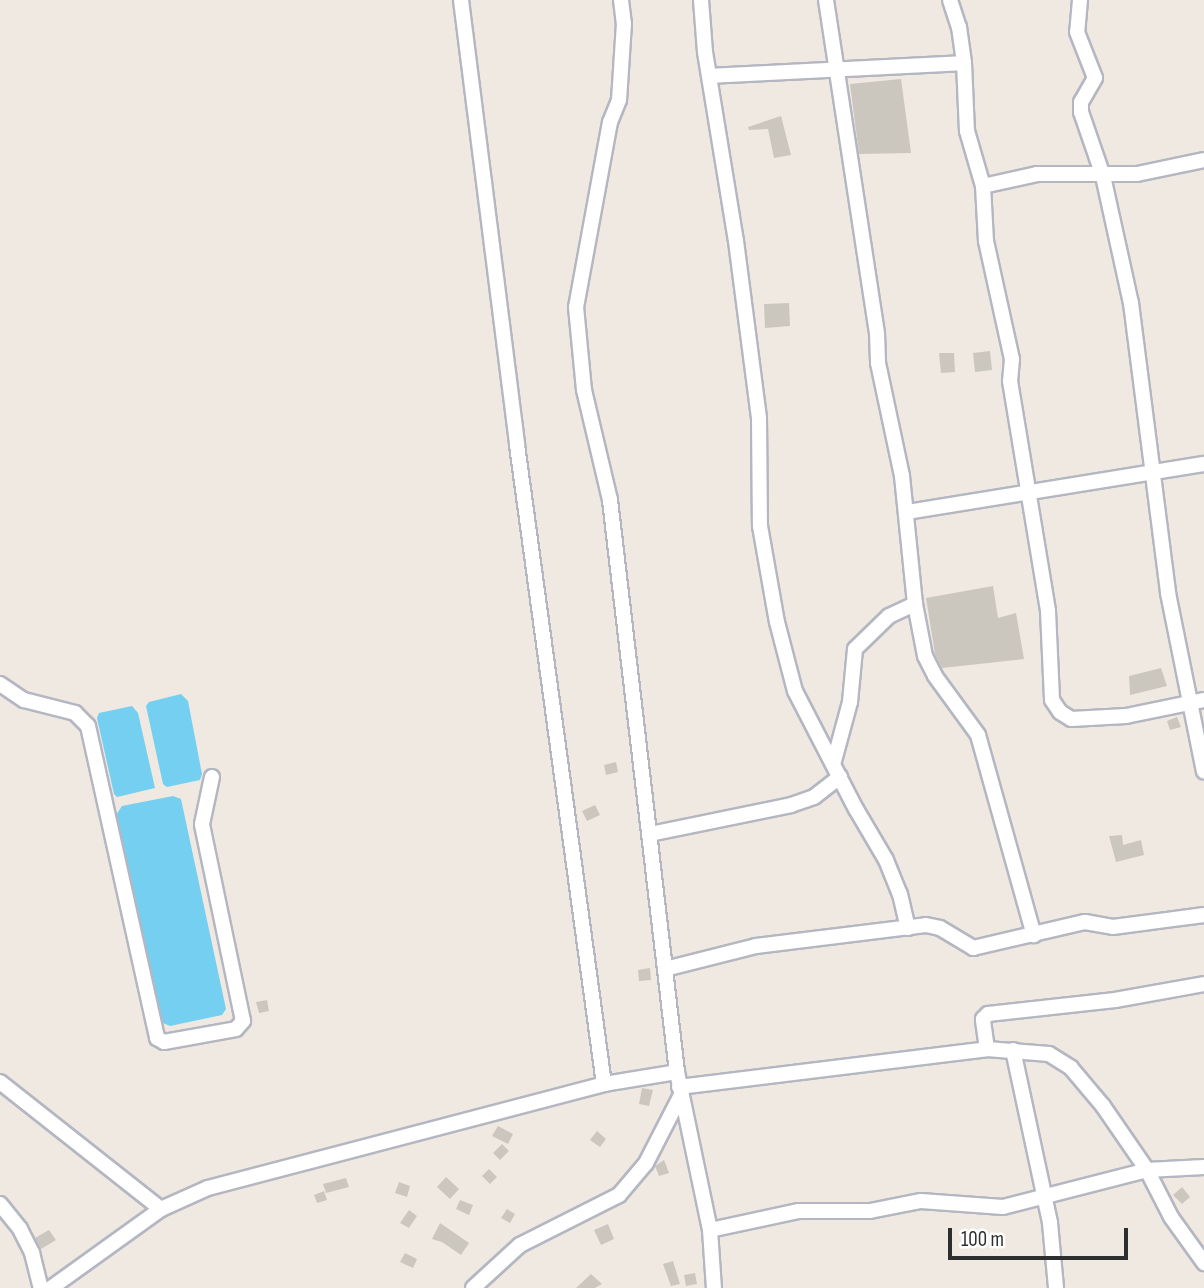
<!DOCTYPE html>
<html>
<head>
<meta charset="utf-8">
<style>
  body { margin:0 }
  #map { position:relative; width:1204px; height:1288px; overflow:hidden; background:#efe9e1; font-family:"Sofia Sans Condensed",sans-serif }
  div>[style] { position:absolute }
  .water>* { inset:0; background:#75cff0 }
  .building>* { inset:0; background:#cbc7bf }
  .roads { filter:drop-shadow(2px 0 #b4b7c1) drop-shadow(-2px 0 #b4b7c1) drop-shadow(0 2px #b4b7c1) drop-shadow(0 -2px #b4b7c1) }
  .minor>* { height:14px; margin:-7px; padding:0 7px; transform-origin:7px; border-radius:7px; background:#fff }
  span { translate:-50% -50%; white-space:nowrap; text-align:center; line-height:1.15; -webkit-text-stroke:6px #fff; paint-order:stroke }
  .scale { position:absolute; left:948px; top:1228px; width:180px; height:32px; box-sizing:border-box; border:4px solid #2e2e2e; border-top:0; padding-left:9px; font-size:21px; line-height:24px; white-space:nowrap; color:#2e2e2e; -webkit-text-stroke:5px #fff; paint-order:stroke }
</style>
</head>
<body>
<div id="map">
  <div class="water">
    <i style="clip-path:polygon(181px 694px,188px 701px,202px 774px,200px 780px,167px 787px,163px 784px,146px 706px,149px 702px)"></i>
    <i style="clip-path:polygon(132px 706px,138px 713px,155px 788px,117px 797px,114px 794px,97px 718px,99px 713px)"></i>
    <i style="clip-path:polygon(173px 796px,181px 799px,226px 1009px,222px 1015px,170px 1026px,163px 1023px,116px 815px,122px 806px)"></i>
  </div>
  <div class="building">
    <i style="clip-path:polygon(901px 79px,911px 153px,859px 154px,850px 84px)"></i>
    <i style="clip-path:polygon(781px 116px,791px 155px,774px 158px,768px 129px,749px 130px,748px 127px)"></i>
    <i style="clip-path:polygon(789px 303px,790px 326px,765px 328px,764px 304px)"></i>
    <i style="clip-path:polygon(990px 351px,992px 370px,975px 372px,973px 353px)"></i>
    <i style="clip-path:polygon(939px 353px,954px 353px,955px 372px,941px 373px)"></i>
    <i style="clip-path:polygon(993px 586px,998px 618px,1016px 613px,1024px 659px,942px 668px,935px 654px,926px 598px)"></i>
    <i style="clip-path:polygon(1161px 668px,1167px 686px,1130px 695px,1129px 676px)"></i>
    <i style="clip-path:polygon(1177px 717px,1181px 727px,1170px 730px,1167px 721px)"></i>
    <i style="clip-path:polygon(616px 762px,618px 772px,606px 775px,604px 765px)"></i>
    <i style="clip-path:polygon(595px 805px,600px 815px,587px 821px,582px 811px)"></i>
    <i style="clip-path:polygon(1122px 835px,1123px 845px,1141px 840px,1144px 855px,1116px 862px,1109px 836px)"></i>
    <i style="clip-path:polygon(650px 968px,651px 980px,639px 981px,638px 970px)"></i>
    <i style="clip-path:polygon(267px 1000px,269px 1011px,259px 1013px,256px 1002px)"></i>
    <i style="clip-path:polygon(642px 1088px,653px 1090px,649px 1106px,639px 1104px)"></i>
    <i style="clip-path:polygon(498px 1126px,513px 1134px,508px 1144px,492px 1136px)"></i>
    <i style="clip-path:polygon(597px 1131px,606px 1139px,600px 1147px,590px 1140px)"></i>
    <i style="clip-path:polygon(502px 1144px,509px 1151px,500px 1160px,493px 1153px)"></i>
    <i style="clip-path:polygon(664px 1160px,669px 1173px,659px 1176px,655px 1166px)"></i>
    <i style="clip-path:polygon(489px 1169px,497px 1177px,490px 1184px,482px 1176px)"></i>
    <i style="clip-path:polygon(446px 1177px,459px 1189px,450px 1199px,437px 1187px)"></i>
    <i style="clip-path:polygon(346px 1178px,349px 1187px,326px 1193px,323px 1184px)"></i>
    <i style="clip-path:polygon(399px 1182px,410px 1186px,407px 1197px,395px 1193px)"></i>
    <i style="clip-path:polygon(1182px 1187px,1190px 1197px,1182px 1204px,1173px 1195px)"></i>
    <i style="clip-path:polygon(324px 1191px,327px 1200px,317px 1203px,314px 1195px)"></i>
    <i style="clip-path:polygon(460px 1200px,473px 1205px,469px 1215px,456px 1209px)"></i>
    <i style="clip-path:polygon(507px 1209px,515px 1214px,510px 1223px,501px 1218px)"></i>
    <i style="clip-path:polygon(409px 1210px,417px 1216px,409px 1228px,400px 1223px)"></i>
    <i style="clip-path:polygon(440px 1223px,469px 1243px,461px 1255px,442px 1242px,432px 1239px)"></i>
    <i style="clip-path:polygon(608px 1224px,614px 1239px,601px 1245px,594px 1230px)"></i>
    <i style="clip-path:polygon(49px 1230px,56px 1240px,41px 1249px,35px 1238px)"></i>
    <i style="clip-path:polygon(405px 1253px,417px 1259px,413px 1268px,400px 1262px)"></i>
    <i style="clip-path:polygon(673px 1261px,680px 1284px,671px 1286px,663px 1264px)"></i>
    <i style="clip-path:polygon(695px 1273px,697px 1284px,686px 1286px,684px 1275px)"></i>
    <i style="clip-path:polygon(591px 1274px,602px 1284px,595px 1288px,576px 1288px)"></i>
  </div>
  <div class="roads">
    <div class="minor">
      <i style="left:461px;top:0;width:449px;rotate:82.8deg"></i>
      <i style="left:517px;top:445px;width:645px;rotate:82.25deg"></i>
      <i style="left:621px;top:0;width:23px;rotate:83deg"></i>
      <i style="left:624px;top:23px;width:77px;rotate:93.7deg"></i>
      <i style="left:619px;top:100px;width:24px;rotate:112deg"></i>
      <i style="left:610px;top:122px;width:188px;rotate:100.4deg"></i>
      <i style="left:576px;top:307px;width:83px;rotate:84.5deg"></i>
      <i style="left:584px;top:390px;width:113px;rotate:76.7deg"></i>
      <i style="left:610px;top:500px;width:576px;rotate:83.32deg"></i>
      <i style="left:677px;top:1072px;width:161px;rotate:78.2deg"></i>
      <i style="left:710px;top:1230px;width:58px;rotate:86.1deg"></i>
      <i style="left:701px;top:0;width:52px;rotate:85.6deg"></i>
      <i style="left:705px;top:52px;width:192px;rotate:80.7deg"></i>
      <i style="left:736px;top:241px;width:178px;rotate:82.6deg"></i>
      <i style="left:759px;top:418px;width:108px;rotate:89.5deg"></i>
      <i style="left:760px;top:526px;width:97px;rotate:80deg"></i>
      <i style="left:777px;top:622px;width:71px;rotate:75.4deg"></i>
      <i style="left:795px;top:691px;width:133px;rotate:62.7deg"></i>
      <i style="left:856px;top:809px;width:59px;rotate:59.5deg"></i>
      <i style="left:886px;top:860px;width:37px;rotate:68deg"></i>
      <i style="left:900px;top:894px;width:35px;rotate:77deg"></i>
      <i style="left:826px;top:0;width:337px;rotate:81.3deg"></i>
      <i style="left:877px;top:333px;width:30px;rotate:88deg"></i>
      <i style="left:878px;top:363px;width:116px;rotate:78deg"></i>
      <i style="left:902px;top:476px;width:129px;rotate:84.2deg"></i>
      <i style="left:915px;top:604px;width:53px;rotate:79.1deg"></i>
      <i style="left:925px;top:656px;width:22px;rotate:63deg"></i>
      <i style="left:935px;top:676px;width:73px;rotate:53.9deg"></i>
      <i style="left:978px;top:735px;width:208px;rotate:74.4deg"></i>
      <i style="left:950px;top:0;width:28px;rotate:72deg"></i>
      <i style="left:959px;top:27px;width:36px;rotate:82deg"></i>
      <i style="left:964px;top:63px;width:68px;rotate:87.5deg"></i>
      <i style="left:967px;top:131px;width:57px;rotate:73.8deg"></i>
      <i style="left:983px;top:186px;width:55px;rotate:86.9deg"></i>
      <i style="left:986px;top:241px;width:121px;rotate:77.6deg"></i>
      <i style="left:1012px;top:359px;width:22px;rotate:95deg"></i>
      <i style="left:1010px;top:381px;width:233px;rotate:80.6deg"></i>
      <i style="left:1048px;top:611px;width:89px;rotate:87.4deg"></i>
      <i style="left:1052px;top:700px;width:14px;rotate:56deg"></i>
      <i style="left:1060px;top:712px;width:13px;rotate:32deg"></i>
      <i style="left:1071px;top:719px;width:55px;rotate:-3.1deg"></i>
      <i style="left:1126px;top:716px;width:80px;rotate:-11.6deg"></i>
      <i style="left:1080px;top:0;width:32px;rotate:95deg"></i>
      <i style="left:1077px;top:32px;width:49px;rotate:68.6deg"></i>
      <i style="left:1095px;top:78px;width:28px;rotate:120deg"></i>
      <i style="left:1081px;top:102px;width:10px;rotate:90deg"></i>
      <i style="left:1081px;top:112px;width:68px;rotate:71deg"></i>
      <i style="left:1103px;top:176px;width:130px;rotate:77.6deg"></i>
      <i style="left:1131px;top:303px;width:292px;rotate:82.7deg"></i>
      <i style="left:1168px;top:593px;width:182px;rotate:78.6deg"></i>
      <i style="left:710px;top:76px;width:254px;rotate:-2.9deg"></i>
      <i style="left:983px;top:186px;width:55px;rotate:-12.5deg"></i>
      <i style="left:1037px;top:174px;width:100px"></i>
      <i style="left:1137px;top:174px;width:68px;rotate:-11.8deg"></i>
      <i style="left:907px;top:512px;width:301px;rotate:-9.2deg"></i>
      <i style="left:0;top:684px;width:29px;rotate:34deg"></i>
      <i style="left:24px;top:700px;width:53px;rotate:14.3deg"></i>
      <i style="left:75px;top:713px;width:18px;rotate:45deg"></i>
      <i style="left:88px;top:726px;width:320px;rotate:77.5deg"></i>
      <i style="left:157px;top:1038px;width:8px;rotate:30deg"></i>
      <i style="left:164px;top:1042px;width:73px;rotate:-10.2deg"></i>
      <i style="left:236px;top:1029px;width:11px;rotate:-49deg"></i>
      <i style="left:243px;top:1021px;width:201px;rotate:-101.8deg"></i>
      <i style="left:202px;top:824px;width:48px;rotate:-78deg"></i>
      <i style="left:834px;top:761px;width:61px;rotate:-74.8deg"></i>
      <i style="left:850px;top:702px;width:53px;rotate:-84.6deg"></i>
      <i style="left:855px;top:649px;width:47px;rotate:-44.1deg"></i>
      <i style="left:889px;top:616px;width:29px;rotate:-25deg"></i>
      <i style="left:650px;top:834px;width:144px;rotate:-11.6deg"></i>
      <i style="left:791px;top:805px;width:24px;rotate:-19deg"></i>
      <i style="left:814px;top:797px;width:33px;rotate:-38deg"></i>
      <i style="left:665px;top:969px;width:94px;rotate:-14.2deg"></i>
      <i style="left:756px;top:946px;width:171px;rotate:-7deg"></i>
      <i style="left:926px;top:925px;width:14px;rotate:12deg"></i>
      <i style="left:940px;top:928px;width:39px;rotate:31deg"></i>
      <i style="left:973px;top:948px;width:115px;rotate:-13.1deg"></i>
      <i style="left:1085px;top:922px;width:28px;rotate:10deg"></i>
      <i style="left:1113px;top:927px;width:92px;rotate:-7.5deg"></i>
      <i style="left:987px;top:1049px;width:30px;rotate:-98deg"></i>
      <i style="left:983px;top:1019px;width:7px;rotate:-45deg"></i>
      <i style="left:988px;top:1014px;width:128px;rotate:-6.3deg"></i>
      <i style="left:1115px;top:1000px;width:90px;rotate:-10.2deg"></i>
      <i style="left:1013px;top:1050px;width:177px;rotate:77.9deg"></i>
      <i style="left:1050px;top:1223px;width:65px;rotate:84.7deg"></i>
      <i style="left:0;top:1082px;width:205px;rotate:38.3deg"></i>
      <i style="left:679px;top:1087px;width:310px;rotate:-7deg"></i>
      <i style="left:987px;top:1049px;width:62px;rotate:4.6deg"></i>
      <i style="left:1049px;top:1054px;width:26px;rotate:32deg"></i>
      <i style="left:1071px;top:1068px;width:50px;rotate:49.9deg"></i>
      <i style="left:1103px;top:1106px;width:78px;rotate:55.5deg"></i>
      <i style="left:1147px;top:1170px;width:53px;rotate:62.9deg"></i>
      <i style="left:1171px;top:1217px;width:57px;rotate:54.3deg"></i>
      <i style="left:0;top:1204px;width:32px;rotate:51deg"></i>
      <i style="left:20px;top:1229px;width:27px;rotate:63deg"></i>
      <i style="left:32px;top:1253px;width:36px;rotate:76deg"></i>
      <i style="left:710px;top:1230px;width:91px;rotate:-12.1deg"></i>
      <i style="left:799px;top:1211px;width:71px"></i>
      <i style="left:870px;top:1211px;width:52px;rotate:-11.1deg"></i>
      <i style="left:921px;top:1201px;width:82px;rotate:4.2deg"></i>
      <i style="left:1003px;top:1207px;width:149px;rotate:-14.4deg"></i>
      <i style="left:1147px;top:1170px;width:57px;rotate:-3deg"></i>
      <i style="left:51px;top:1288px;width:135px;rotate:-35.7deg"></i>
      <i style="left:161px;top:1209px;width:51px;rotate:-24.1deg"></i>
      <i style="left:208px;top:1188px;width:409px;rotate:-14.7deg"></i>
      <i style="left:604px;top:1084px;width:74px;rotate:-9.3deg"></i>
      <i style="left:473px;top:1288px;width:64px;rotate:-42.5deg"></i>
      <i style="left:520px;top:1245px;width:111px;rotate:-26.8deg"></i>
      <i style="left:619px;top:1195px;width:42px;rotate:-49.8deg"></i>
      <i style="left:646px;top:1163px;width:76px;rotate:-62.8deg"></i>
    </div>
  </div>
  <div class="scale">100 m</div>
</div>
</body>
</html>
